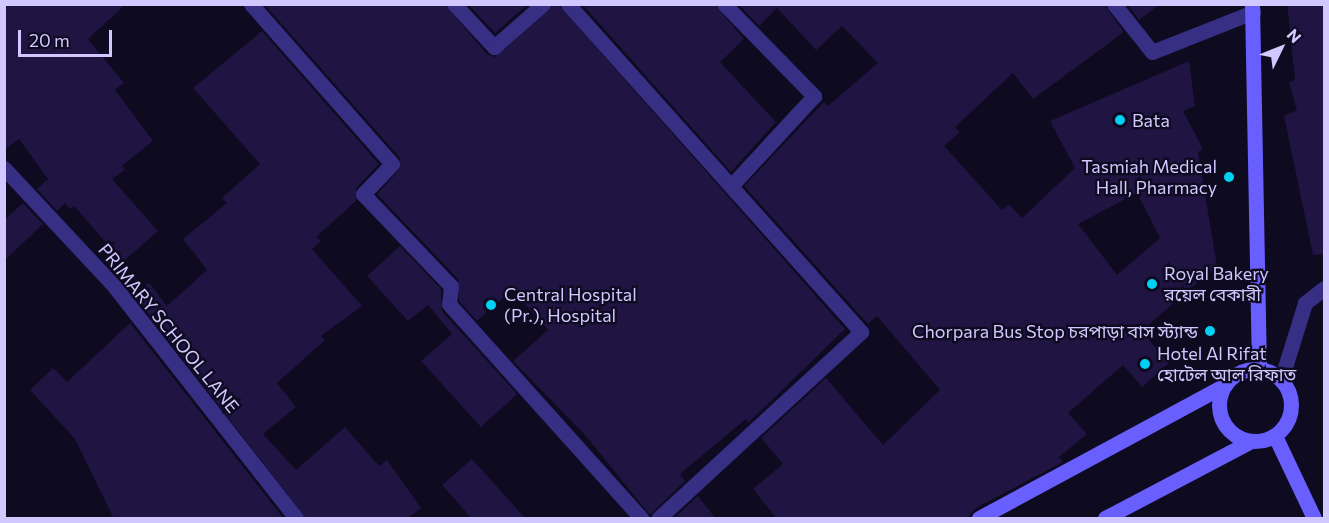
<!DOCTYPE html>
<html>
<head>
<meta charset="utf-8">
<style>
  body { margin:0 }
  #map { position:relative; width:1329px; height:523px; overflow:hidden; background:#0e0a1f; font-family:Commissioner,"Noto Sans Bengali",sans-serif }
  div>[style] { position:absolute }
  .building>* { inset:0; background:#1f1442 }
  .street>* { height:15px; margin:-7.5px; padding:0 7.5px; transform-origin:7.5px; border-radius:7.5px; background:#362f83 }
  .secondary>* { height:15px; margin:-7.5px; padding:0 7.5px; transform-origin:7.5px; border-radius:7.5px; background:#695fff }
  .secondary>.ring { margin:-7.5px; padding:0; box-sizing:content-box; background:none; border:15px solid #695fff; border-radius:50% }
  .dots>* { width:16px; height:16px; translate:-50% -50%; box-sizing:border-box; border:3px solid #0e0a1f; border-radius:50% }
  span { translate:-50% -50%; white-space:nowrap; text-align:center; line-height:1.15; -webkit-text-stroke:4.5px #0e0a1f; paint-order:stroke }
  .poi-label { font-size:18px; color:#d0c8ff }
  .left { translate:0 -50%; text-align:left }
  .right { translate:-100% -50%; text-align:right }
  .street-label { font-size:18px; color:#d0c8ff }
  .frame { position:absolute; inset:0; border:6px solid #d0c8ff; pointer-events:none }
  .north { position:absolute; left:1251px; top:18px; width:60px; height:60px; -webkit-text-stroke:4px #0e0a1f; paint-order:stroke; rotate:47deg; font-size:16px; font-weight:700; line-height:24px; text-align:center; color:#d0c8ff }
  .north::after { content:''; display:block; margin:auto; width:21px; height:27px; background:#d0c8ff; clip-path:polygon(50% 0,100% 100%,50% 72%,0 100%) }
  .scale { position:absolute; left:18px; top:30px; width:94px; height:27px; box-sizing:border-box; border:3px solid #d0c8ff; border-top:0; padding-left:8px; font-size:18px; line-height:21px; white-space:nowrap; color:#d0c8ff; -webkit-text-stroke:4px #0e0a1f; paint-order:stroke }
</style>
</head>
<body>
<div id="map">
  <div class="building">
    <i style="clip-path:polygon(4px 4px,126px 4px,88px 39px,124px 83px,115px 90px,153px 141px,122px 166px,125px 170px,112px 179px,158px 231px,123px 262px,74px 206px,70px 209px,65px 203px,57px 211px,37px 189px,48px 179px,19px 139px,4px 150px)"></i>
    <i style="clip-path:polygon(264px 4px,444px 4px,487px 54px,495px 57px,552px 4px,558px 4px,845px 329px,748px 423px,746px 419px,680px 474px,685px 481px,650px 515px,586px 436px,513px 361px,548px 330px,512px 290px,477px 321px,459px 301px,458px 279px,377px 194px,399px 170px,400px 158px)"></i>
    <i style="clip-path:polygon(468px 4px,528px 4px,495px 33px)"></i>
    <i style="clip-path:polygon(582px 4px,714px 4px,744px 39px,720px 62px,776px 122px,731px 172px)"></i>
    <i style="clip-path:polygon(evenodd,738px 4px,1104px 4px,1124px 32px,1033px 99px,1013px 73px,955px 127px,960px 132px,944px 146px,1002px 210px,1009px 204px,1022px 218px,1075px 168px,1050px 121px,1189px 61px,1195px 106px,1183px 111px,1203px 149px,1198px 152px,1217px 266px,1141px 331px,1169px 363px,1142px 387px,1123px 365px,1068px 413px,1087px 434px,1059px 457px,1063px 462px,974px 509px,967px 519px,777px 519px,753px 489px,783px 464px,761px 438px,826px 378px,883px 445px,940px 390px,877px 316px,868px 324px,744px 186px,824px 102px,828px 106px,878px 63px,842px 26px,816px 50px,777px 8px,759px 26px,738px 4px,1137px 193px,1160px 238px,1117px 275px,1078px 224px,1137px 193px)"></i>
    <i style="clip-path:polygon(1127px 4px,1160px 4px,1139px 20px)"></i>
    <i style="clip-path:polygon(1287px 4px,1324px 4px,1324px 254px,1313px 255px,1284px 116px,1297px 110px,1289px 82px,1295px 80px)"></i>
    <i style="clip-path:polygon(262px 31px,379px 164px,356px 188px,356px 201px,316px 237px,321px 241px,312px 249px,362px 306px,321px 336px,325px 340px,277px 383px,296px 407px,263px 434px,296px 470px,345px 427px,379px 466px,387px 460px,421px 508px,407px 519px,306px 519px,134px 295px,149px 283px,167px 306px,207px 270px,183px 239px,227px 203px,222px 198px,260px 164px,193px 88px)"></i>
    <i style="clip-path:polygon(23px 203px,43px 224px,4px 261px,4px 220px)"></i>
    <i style="clip-path:polygon(400px 246px,441px 289px,442px 311px,517px 394px,481px 427px,421px 361px,452px 334px,428px 305px,408px 321px,367px 276px)"></i>
    <i style="clip-path:polygon(130px 323px,284px 519px,114px 519px,75px 439px,30px 390px,53px 368px,67px 382px)"></i>
    <i style="clip-path:polygon(472px 459px,526px 519px,472px 519px,442px 485px)"></i>
    <i style="clip-path:polygon(698px 496px,716px 519px,673px 519px)"></i>
  </div>
  <div class="street">
    <i style="left:251px;top:4px;width:213px;rotate:48.6deg"></i>
    <i style="left:392px;top:164px;width:42px;rotate:134deg"></i>
    <i style="left:363px;top:194px;width:127px;rotate:46.3deg"></i>
    <i style="left:451px;top:286px;width:18px;rotate:96deg"></i>
    <i style="left:449px;top:304px;width:288px;rotate:48.1deg"></i>
    <i style="left:454px;top:4px;width:59px;rotate:47.1deg"></i>
    <i style="left:494px;top:47px;width:65px;rotate:-41.3deg"></i>
    <i style="left:568px;top:4px;width:440px;rotate:48.2deg"></i>
    <i style="left:861px;top:332px;width:275px;rotate:137.4deg"></i>
    <i style="left:724px;top:4px;width:129px;rotate:45.6deg"></i>
    <i style="left:814px;top:96px;width:122px;rotate:132.7deg"></i>
    <i style="left:1114px;top:4px;width:61px;rotate:51.6deg"></i>
    <i style="left:1152px;top:52px;width:109px;rotate:-21.6deg"></i>
    <i style="left:4px;top:168px;width:161px;rotate:47deg"></i>
    <i style="left:114px;top:286px;width:295px;rotate:51.9deg"></i>
    <i style="left:1281px;top:380px;width:81px;rotate:-72.7deg"></i>
    <i style="left:1305px;top:303px;width:24px;rotate:-38deg"></i>
  </div>
  <div class="secondary">
    <i style="left:1252px;top:4px;width:365px;rotate:88.9deg"></i>
    <i class="ring" style="left:1219px;top:369px;width:57px;height:57px"></i>
    <i style="left:1275px;top:436px;width:91px;rotate:64.6deg"></i>
    <i style="left:979px;top:518px;width:280px;rotate:-28.4deg"></i>
    <i style="left:1105px;top:518px;width:165px;rotate:-27.8deg"></i>
  </div>
  <div class="dots">
    <i style="left:1120px;top:120px;background:#00d0f3"></i>
    <i style="left:1229px;top:177px;background:#00d0f3"></i>
    <i style="left:1152px;top:284px;background:#00d0f3"></i>
    <i style="left:491px;top:305px;background:#00d0f3"></i>
    <i style="left:1210px;top:331px;background:#00d0f3"></i>
    <i style="left:1145px;top:364px;background:#00d0f3"></i>
  </div>
  <div class="poi-label">
    <span class="left" style="left:1132px;top:120px">Bata</span>
    <span class="right" style="left:1217px;top:177px">Tasmiah Medical<br>Hall, Pharmacy</span>
    <span class="left" style="left:1164px;top:284px">Royal Bakery<br>রয়েল বেকারী</span>
    <span class="left" style="left:504px;top:305px">Central Hospital<br>(Pr.), Hospital</span>
    <span class="right" style="left:1198px;top:331px">Chorpara Bus Stop চরপাড়া বাস স্ট্যান্ড</span>
    <span class="left" style="left:1157px;top:364px">Hotel Al Rifat<br>হোটেল আল রিফাত</span>
  </div>
  <div class="street-label">
    <span style="left:169px;top:328px;rotate:51deg">PRIMARY SCHOOL LANE</span>
  </div>
  <div class="frame"></div>
  <div class="north">N</div>
  <div class="scale">20 m</div>
</div>
</body>
</html>
